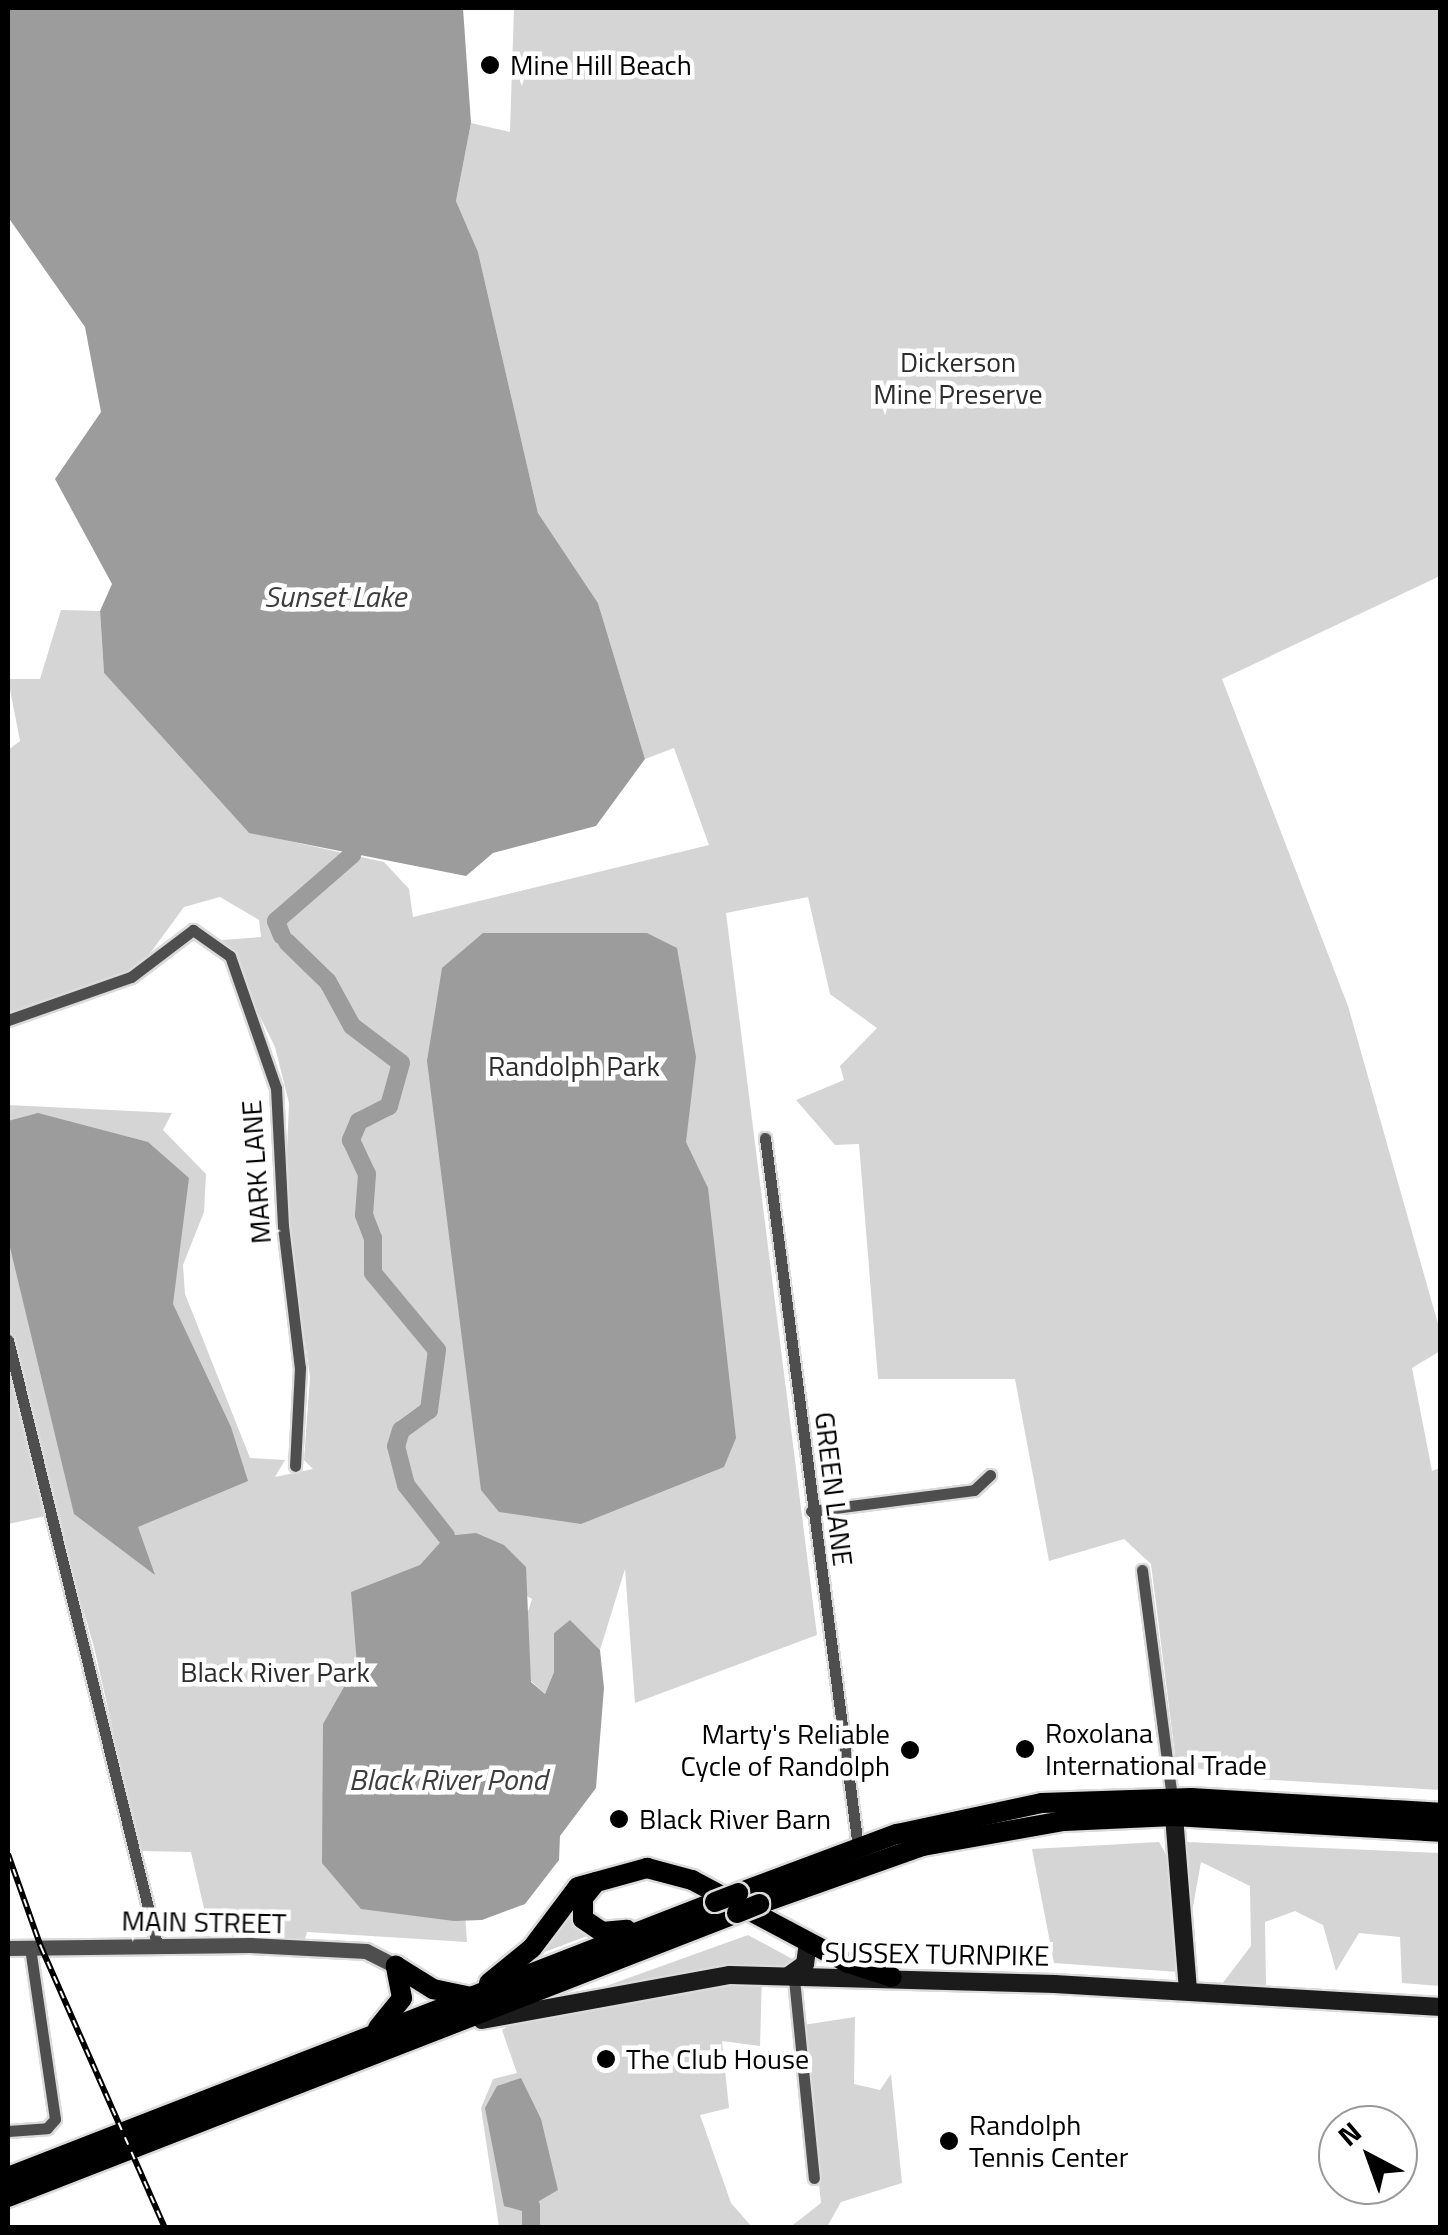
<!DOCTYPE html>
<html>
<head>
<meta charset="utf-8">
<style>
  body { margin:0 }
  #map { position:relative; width:1448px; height:2235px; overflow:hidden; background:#fff; font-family:"Titillium Web",sans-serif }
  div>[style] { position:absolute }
  .green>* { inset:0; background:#d5d5d5 }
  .water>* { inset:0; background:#9c9c9c }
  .river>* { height:18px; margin:-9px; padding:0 9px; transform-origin:9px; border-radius:9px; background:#9c9c9c }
  .roads { filter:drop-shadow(2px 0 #dbdbdb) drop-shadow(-2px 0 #dbdbdb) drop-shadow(0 2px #dbdbdb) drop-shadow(0 -2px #dbdbdb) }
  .minor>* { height:11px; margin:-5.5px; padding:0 5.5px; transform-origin:5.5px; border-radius:5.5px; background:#4e4e4e }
  .tertiary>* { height:15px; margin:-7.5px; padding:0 7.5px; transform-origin:7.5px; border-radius:7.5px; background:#4e4e4e }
  .secondary>* { height:18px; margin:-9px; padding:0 9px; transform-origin:9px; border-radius:9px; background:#1b1b1b }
  .trunk>* { height:20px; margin:-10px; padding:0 10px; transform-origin:10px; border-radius:10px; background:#000 }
  .rail>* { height:6px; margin-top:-3px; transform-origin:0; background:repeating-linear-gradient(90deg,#fff 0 8px,#000 0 16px); box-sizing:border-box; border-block:2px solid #000 }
  .bridges { filter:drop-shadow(2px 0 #dbdbdb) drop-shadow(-2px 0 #dbdbdb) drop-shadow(0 2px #dbdbdb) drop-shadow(0 -2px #dbdbdb) }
  .trunk-bridge>* { height:20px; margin:-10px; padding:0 10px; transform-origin:10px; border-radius:10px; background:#000 }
  .dots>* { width:28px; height:28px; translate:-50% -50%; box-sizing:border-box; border:5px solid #fff; border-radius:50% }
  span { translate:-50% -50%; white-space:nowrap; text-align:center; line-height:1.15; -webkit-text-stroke:9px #fff; paint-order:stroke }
  .poi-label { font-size:28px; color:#000 }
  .left { translate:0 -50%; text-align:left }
  .right { translate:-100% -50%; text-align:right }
  .park-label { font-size:28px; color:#2c2c2c }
  .street-label { font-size:28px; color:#000 }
  .water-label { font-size:30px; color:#3d3d3d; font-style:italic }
  .frame { position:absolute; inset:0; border:10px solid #000; pointer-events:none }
  .north { position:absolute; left:1318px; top:2105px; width:100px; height:100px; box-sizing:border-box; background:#fff; border:2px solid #999; border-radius:50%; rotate:319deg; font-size:28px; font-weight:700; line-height:40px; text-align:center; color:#000 }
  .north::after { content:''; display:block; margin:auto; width:35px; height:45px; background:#000; clip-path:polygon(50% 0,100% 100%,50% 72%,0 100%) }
</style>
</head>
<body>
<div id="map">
  <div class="green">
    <i style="clip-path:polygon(514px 8px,1440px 8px,1440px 576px,1222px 679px,1348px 1006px,1440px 1331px,1440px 1351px,1412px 1368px,1432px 1471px,1440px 1468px,1440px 1790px,1239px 1778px,1176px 1763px,1151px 1564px,1124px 1539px,1049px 1561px,1015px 1379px,878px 1379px,859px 1144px,835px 1145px,796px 1100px,844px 1080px,840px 1066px,877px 1028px,830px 994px,808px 897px,726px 913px,817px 1635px,635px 1703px,625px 1569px,600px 1650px,570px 1621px,554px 1633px,554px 1672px,545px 1694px,531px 1681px,525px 1621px,532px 1599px,438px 1544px,467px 1942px,307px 1932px,304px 1942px,224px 1940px,223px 1930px,209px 1930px,191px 1852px,140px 1851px,94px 1647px,55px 1514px,8px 1524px,8px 1105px,172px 1113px,163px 1130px,206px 1174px,204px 1212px,183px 1265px,185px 1294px,250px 1458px,285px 1460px,275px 1477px,313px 1469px,304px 1460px,310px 1377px,285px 1199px,289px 1103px,275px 1047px,222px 940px,261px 937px,259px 920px,220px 897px,184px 907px,129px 982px,8px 1013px,8px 750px,20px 741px,8px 679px,40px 679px,61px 610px,100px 611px,104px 673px,248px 832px,384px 862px,409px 889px,413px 917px,709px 845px,674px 748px,645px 759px,598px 603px,538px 513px,478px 252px,456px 201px,471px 123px,510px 132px)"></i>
    <i style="clip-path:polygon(1159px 1842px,1169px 1860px,1178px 1972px,1054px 1963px,1032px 1849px)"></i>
    <i style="clip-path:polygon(1186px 1842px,1440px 1853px,1440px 1986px,1402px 1983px,1400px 1937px,1359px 1933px,1336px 1971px,1323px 1925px,1295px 1911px,1265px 1922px,1266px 1985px,1222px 1984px,1251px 1946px,1250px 1886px,1201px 1862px,1191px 1918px)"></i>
    <i style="clip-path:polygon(572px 1900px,587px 1936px,529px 1958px)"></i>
    <i style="clip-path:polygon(748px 1935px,822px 1975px,762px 1974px,760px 2046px,722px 2041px,729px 2108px,700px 2115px,731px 2203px,752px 2227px,499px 2227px,481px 2108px,493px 2079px,517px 2073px,502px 2030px,520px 2017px)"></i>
    <i style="clip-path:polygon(855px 2017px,854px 2084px,880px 2090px,891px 2074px,902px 2183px,841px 2202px,827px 2227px,789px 2228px,821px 2203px,803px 2025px)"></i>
  </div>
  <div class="water">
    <i style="clip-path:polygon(8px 8px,463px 8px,471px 123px,456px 201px,478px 252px,538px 513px,598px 603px,645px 759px,596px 826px,493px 853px,466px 876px,249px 833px,104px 673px,100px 611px,112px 584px,55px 479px,101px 412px,85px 327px,8px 217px)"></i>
    <i style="clip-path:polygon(483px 933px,647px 933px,677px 948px,696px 1057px,686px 1142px,708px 1188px,736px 1438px,724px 1467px,581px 1524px,499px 1512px,481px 1490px,427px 1061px,442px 968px)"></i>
    <i style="clip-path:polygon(38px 1113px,148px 1142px,189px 1178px,173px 1304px,231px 1427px,248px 1481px,138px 1527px,155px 1575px,74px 1514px,8px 1239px,8px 1121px)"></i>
    <i style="clip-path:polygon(476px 1533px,504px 1545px,526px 1567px,531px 1682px,545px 1694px,554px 1672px,554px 1633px,570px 1620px,600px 1650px,604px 1688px,596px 1788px,560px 1836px,559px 1860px,525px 1904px,482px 1920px,454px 1921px,361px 1909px,322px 1863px,323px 1724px,357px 1664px,351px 1592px,420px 1565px,446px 1536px)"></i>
    <i style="clip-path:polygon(521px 2078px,541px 2119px,558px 2190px,522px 2211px,504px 2206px,485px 2108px,497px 2086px)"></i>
  </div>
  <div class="river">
    <i style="left:282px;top:936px;width:16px;rotate:-112deg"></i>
    <i style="left:276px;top:921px;width:101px;rotate:-41deg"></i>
    <i style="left:287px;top:942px;width:57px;rotate:44.3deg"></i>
    <i style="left:328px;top:982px;width:50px;rotate:61.4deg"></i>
    <i style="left:352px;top:1026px;width:61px;rotate:37.1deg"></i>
    <i style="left:401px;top:1063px;width:45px;rotate:105.6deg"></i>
    <i style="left:389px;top:1106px;width:34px;rotate:153deg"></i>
    <i style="left:359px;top:1121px;width:21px;rotate:113deg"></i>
    <i style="left:351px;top:1140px;width:38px;rotate:65deg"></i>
    <i style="left:367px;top:1174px;width:41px;rotate:94.2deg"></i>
    <i style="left:364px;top:1215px;width:25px;rotate:69deg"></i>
    <i style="left:373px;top:1238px;width:35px;rotate:90deg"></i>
    <i style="left:373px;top:1273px;width:100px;rotate:50.3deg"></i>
    <i style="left:437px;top:1350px;width:61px;rotate:97.6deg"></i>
    <i style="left:429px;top:1410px;width:34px;rotate:144deg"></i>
    <i style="left:401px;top:1430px;width:17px;rotate:107deg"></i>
    <i style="left:396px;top:1446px;width:40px;rotate:75.6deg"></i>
    <i style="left:406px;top:1485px;width:65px;rotate:51.9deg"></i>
    <i style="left:531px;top:2228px;width:22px;rotate:-90deg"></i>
  </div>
  <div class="roads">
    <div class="minor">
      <i style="left:8px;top:1020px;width:130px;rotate:-19.3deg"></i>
      <i style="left:131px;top:977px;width:78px;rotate:-37.2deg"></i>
      <i style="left:193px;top:930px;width:45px;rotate:35.1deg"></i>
      <i style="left:230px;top:956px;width:140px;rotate:70.8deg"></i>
      <i style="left:276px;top:1088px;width:138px;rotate:87.1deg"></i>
      <i style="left:283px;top:1226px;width:143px;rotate:83.2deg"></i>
      <i style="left:300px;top:1368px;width:98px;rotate:92.9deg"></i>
      <i style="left:765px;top:1138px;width:715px;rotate:82.53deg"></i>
      <i style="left:8px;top:1340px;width:622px;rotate:76.14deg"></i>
      <i style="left:811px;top:1511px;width:164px;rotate:-7.3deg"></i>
      <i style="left:974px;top:1490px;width:22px;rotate:-43deg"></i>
      <i style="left:1142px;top:1570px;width:229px;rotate:82.5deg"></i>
      <i style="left:794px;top:1979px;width:200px;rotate:84.3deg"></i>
      <i style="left:8px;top:2131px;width:39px;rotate:-4deg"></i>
      <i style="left:47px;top:2128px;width:12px;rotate:-48deg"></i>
      <i style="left:55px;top:2119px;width:174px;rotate:-98.3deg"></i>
    </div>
    <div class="tertiary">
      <i style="left:8px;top:1948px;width:242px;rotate:-0.7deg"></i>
      <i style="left:250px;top:1945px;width:116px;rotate:3deg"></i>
      <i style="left:366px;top:1951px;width:34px;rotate:27deg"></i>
    </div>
    <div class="secondary">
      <i style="left:1174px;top:1816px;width:175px;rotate:85.4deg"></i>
      <i style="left:788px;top:1976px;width:21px;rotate:-35deg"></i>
      <i style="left:805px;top:1964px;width:22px;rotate:-82deg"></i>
      <i style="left:482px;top:2020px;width:252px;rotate:-10.3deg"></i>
      <i style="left:730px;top:1975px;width:325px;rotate:1.6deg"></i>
      <i style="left:1055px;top:1984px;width:386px;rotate:3.4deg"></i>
    </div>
    <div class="trunk">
      <i style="left:596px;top:1882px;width:21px;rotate:129deg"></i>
      <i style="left:583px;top:1898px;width:21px;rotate:90deg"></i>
      <i style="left:583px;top:1919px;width:23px;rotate:34deg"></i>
      <i style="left:602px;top:1932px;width:25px;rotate:-5deg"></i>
      <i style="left:738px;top:1893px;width:170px;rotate:-20.4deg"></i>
      <i style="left:897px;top:1834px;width:148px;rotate:-12.1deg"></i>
      <i style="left:1042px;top:1803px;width:149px;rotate:-1.9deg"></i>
      <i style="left:1191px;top:1798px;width:249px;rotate:3.4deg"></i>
      <i style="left:759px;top:1904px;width:174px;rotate:-19.5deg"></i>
      <i style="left:923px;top:1846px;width:143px;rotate:-10.1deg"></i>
      <i style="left:1064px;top:1821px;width:110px;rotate:-2.6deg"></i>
      <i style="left:1174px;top:1816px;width:266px;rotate:3.4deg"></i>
      <i style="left:396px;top:1966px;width:44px;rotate:31.9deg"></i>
      <i style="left:433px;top:1989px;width:39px;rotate:12deg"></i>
      <i style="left:489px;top:1983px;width:55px;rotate:-39.1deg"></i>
      <i style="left:532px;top:1948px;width:76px;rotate:-53deg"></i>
      <i style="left:578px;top:1887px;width:72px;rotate:-15.4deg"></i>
      <i style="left:647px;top:1868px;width:47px;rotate:14.9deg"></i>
      <i style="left:692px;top:1880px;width:177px;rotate:28deg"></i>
      <i style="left:848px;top:1963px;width:46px;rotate:17.7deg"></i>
      <i style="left:378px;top:2028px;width:38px;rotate:-51deg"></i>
      <i style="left:402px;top:1998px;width:33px;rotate:-101deg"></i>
      <i style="left:8px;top:2177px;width:759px;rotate:-21.25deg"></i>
      <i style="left:8px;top:2197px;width:782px;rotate:-21.28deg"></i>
    </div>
  </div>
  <div class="rail">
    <i style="left:8px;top:1854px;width:99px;rotate:70.5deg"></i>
    <i style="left:41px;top:1947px;width:307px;rotate:66.2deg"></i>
  </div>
  <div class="bridges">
    <div class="trunk-bridge">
      <i style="left:715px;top:1902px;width:25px;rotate:-21deg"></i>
      <i style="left:737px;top:1913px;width:24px;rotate:-22deg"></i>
    </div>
  </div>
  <div class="dots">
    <i style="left:490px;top:65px;background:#000"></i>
    <i style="left:1025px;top:1749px;background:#000"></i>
    <i style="left:910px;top:1750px;background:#000"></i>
    <i style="left:619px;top:1819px;background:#000"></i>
    <i style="left:606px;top:2059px;background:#000"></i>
    <i style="left:949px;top:2141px;background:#000"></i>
  </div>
  <div class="poi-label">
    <span class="left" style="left:510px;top:65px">Mine Hill Beach</span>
    <span class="left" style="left:1045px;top:1749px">Roxolana<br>International Trade</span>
    <span class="right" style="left:890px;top:1750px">Marty's Reliable<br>Cycle of Randolph</span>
    <span class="left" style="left:639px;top:1819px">Black River Barn</span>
    <span class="left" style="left:626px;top:2059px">The Club House</span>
    <span class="left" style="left:969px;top:2141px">Randolph<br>Tennis Center</span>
  </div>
  <div class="park-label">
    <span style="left:958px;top:378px">Dickerson<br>Mine Preserve</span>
    <span style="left:574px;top:1066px">Randolph Park</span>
    <span style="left:275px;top:1672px">Black River Park</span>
  </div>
  <div class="street-label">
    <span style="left:256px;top:1172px;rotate:-94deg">MARK LANE</span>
    <span style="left:834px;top:1489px;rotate:83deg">GREEN LANE</span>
    <span style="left:204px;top:1922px;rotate:1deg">MAIN STREET</span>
    <span style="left:937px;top:1954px;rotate:1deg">SUSSEX TURNPIKE</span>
  </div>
  <div class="water-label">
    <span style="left:335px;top:596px">Sunset Lake</span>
    <span style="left:448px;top:1779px">Black River Pond</span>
  </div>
  <div class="frame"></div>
  <div class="north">N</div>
</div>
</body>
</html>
